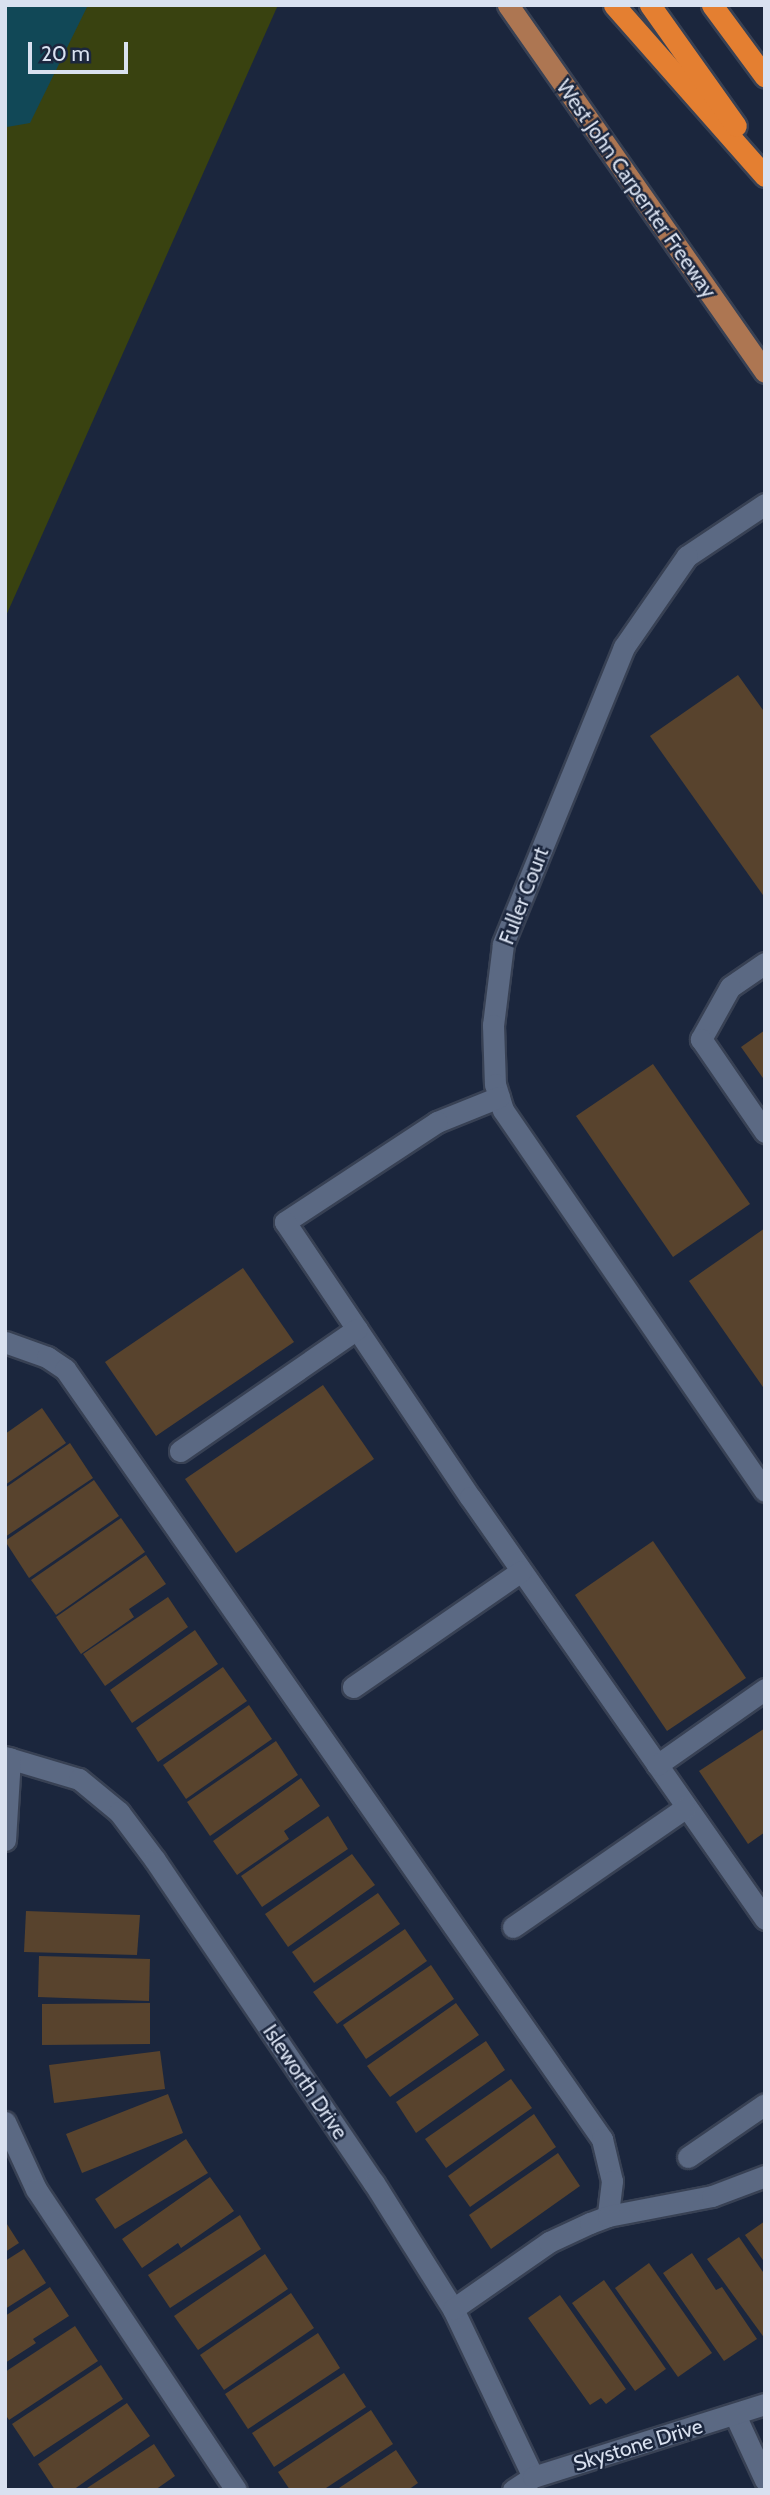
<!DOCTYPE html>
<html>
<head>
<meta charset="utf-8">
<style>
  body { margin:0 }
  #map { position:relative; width:770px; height:2495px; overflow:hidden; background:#1b263d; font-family:Cabin,sans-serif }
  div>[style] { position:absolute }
  .green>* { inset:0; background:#394210 }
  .water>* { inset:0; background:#114857 }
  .building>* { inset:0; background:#58432d }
  .roads { filter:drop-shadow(2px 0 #384154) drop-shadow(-2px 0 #384154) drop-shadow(0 2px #384154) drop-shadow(0 -2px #384154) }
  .minor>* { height:21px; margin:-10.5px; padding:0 10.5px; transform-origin:10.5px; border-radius:10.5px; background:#5b6983 }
  .major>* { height:21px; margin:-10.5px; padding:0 10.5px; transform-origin:10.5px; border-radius:10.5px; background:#ad7652 }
  .highway>* { height:21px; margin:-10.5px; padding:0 10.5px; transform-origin:10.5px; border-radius:10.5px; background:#e47f31 }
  span { translate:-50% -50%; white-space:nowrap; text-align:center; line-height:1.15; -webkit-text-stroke:5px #1b263d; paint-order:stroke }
  .street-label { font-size:21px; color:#d9e1f0 }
  .frame { position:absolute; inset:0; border:7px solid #d9e1f0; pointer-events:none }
  .scale { position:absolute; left:28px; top:42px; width:100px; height:32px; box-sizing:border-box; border:4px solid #d9e1f0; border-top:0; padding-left:9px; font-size:21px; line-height:24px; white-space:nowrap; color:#d9e1f0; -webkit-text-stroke:5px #1b263d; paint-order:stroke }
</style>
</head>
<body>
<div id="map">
  <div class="green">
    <i style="clip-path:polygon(5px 5px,278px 5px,5px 618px)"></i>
  </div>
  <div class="water">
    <i style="clip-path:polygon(5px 5px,88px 5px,30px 123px,7px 127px)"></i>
  </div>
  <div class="building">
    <i style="clip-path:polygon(738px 675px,765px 713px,765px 898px,650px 736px)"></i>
    <i style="clip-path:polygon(765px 1030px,765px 1081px,741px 1047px)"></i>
    <i style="clip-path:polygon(653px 1064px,750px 1204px,673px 1257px,576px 1116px)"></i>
    <i style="clip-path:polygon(765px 1228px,765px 1390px,689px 1281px)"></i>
    <i style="clip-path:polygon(243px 1268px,294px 1342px,156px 1436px,105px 1362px)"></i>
    <i style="clip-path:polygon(323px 1385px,374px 1459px,236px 1553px,185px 1479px)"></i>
    <i style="clip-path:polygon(42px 1408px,66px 1443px,5px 1485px,5px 1434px)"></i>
    <i style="clip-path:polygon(70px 1443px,93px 1478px,5px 1537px,5px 1488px)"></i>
    <i style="clip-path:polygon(94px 1480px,119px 1516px,29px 1578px,5px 1541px)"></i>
    <i style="clip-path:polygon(121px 1518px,145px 1552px,56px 1615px,31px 1580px)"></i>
    <i style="clip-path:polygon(653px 1541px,746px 1678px,667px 1731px,575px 1595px)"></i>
    <i style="clip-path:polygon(146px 1555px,166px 1584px,129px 1609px,134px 1617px,81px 1654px,56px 1617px)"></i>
    <i style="clip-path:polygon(168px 1597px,188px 1627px,105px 1686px,83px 1654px)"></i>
    <i style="clip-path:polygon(195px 1630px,218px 1664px,132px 1723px,110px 1690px)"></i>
    <i style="clip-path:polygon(223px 1667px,247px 1701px,158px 1762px,136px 1728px)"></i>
    <i style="clip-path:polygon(249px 1705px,272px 1739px,186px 1799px,163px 1765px)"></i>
    <i style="clip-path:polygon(765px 1728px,765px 1832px,748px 1844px,699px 1771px)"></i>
    <i style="clip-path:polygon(276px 1741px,298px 1775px,210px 1836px,187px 1802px)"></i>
    <i style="clip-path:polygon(301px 1778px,320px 1806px,284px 1831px,289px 1839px,237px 1875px,213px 1841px)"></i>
    <i style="clip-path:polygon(328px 1816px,348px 1849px,262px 1907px,241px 1876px)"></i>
    <i style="clip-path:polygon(352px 1854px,375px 1885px,288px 1947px,265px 1914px)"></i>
    <i style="clip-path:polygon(378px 1893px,400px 1924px,314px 1983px,292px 1952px)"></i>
    <i style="clip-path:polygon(26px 1911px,140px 1915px,137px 1955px,24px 1952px)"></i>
    <i style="clip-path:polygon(405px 1929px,427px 1961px,337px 2024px,313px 1992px)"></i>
    <i style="clip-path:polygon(39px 1956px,150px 1959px,149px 2001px,38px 1997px)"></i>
    <i style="clip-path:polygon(431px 1965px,454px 1999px,366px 2059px,343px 2025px)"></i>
    <i style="clip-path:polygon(150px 2003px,150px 2044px,42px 2045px,42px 2004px)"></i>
    <i style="clip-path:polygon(456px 2003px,479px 2035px,390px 2097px,367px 2066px)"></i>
    <i style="clip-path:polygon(486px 2041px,505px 2070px,416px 2133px,396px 2102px)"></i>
    <i style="clip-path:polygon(160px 2051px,165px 2089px,54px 2103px,49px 2065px)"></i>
    <i style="clip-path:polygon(511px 2079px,532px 2108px,446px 2168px,425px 2139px)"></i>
    <i style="clip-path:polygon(168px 2094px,183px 2133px,82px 2173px,66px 2134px)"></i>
    <i style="clip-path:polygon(534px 2114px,556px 2147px,470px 2207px,448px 2176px)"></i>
    <i style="clip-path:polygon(186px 2139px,208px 2173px,115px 2229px,95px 2199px)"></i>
    <i style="clip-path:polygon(558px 2153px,580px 2186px,491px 2249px,469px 2215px)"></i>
    <i style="clip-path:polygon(210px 2177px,234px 2211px,181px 2248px,178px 2243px,142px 2268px,122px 2239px)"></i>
    <i style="clip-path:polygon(240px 2215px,261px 2249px,170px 2308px,148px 2275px)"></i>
    <i style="clip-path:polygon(5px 2221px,19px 2243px,5px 2252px)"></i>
    <i style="clip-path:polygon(765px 2221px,765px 2263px,745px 2235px)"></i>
    <i style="clip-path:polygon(739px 2237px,765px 2275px,765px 2339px,707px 2259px)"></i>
    <i style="clip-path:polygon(24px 2249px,46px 2283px,5px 2309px,5px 2261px)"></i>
    <i style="clip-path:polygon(692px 2253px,716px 2290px,722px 2287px,757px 2339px,724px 2361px,663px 2273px)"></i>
    <i style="clip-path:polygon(265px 2254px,288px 2289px,198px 2350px,174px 2316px)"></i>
    <i style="clip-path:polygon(649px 2263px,712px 2353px,678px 2377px,615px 2288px)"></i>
    <i style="clip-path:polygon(604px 2280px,666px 2369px,635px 2391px,572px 2303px)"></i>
    <i style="clip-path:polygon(50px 2287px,69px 2316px,33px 2339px,36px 2343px,5px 2363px,5px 2316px)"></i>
    <i style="clip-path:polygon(291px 2293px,314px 2328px,224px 2390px,200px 2355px)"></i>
    <i style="clip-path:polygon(560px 2295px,626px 2389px,606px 2404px,601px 2398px,590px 2405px,528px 2318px)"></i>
    <i style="clip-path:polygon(75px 2326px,98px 2361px,9px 2420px,5px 2414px,5px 2372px)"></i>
    <i style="clip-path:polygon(318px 2333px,340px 2368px,248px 2429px,225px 2394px)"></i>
    <i style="clip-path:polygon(101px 2365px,123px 2399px,34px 2457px,12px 2424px)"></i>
    <i style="clip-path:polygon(344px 2373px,366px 2407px,274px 2467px,252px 2433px)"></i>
    <i style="clip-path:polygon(127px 2403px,150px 2436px,73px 2490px,55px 2490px,38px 2464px)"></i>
    <i style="clip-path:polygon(371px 2410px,393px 2444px,323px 2490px,290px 2490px,278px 2472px)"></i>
    <i style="clip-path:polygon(154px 2444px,175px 2476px,155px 2490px,84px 2490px)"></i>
    <i style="clip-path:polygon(396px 2450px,418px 2483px,408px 2490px,336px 2490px)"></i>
  </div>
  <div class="roads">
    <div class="minor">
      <i style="left:765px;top:504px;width:94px;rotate:146.3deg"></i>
      <i style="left:687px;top:556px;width:111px;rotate:124.7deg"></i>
      <i style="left:624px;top:647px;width:321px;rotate:112.2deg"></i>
      <i style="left:503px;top:944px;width:82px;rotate:97deg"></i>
      <i style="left:493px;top:1025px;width:59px;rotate:88.1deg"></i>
      <i style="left:495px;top:1084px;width:27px;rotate:73deg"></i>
      <i style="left:503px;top:1110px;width:462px;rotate:55.5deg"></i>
      <i style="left:765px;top:963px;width:42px;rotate:145.6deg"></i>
      <i style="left:730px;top:987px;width:60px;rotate:119.1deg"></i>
      <i style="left:701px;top:1039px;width:113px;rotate:55.5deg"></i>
      <i style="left:499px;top:1097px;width:67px;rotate:158deg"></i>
      <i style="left:437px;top:1122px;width:182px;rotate:146.7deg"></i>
      <i style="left:285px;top:1222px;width:331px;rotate:56.1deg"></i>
      <i style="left:470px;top:1497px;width:515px;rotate:55.04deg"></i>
      <i style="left:5px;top:1342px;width:45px;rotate:19.7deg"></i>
      <i style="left:47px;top:1357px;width:22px;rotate:34deg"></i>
      <i style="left:65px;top:1369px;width:939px;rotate:55.11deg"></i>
      <i style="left:602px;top:2139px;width:43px;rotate:76.6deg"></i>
      <i style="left:612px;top:2181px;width:35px;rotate:97deg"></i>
      <i style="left:180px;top:1451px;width:215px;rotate:-34.6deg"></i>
      <i style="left:353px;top:1687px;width:204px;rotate:-34.6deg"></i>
      <i style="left:5px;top:1757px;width:77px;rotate:16.6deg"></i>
      <i style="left:79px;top:1779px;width:52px;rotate:39.5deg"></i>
      <i style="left:119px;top:1812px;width:60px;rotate:53.1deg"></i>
      <i style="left:155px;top:1860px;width:390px;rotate:55.9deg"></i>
      <i style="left:374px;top:2183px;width:149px;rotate:57.9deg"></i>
      <i style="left:453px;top:2309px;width:186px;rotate:64.5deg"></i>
      <i style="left:657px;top:1765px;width:132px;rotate:-35.1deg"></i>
      <i style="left:5px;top:1840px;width:82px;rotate:-86.5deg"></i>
      <i style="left:513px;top:1927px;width:209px;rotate:-34.7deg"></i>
      <i style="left:5px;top:2122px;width:74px;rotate:65.2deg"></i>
      <i style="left:36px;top:2189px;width:361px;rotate:56.4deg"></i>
      <i style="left:688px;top:2157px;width:93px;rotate:-34.5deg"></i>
      <i style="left:453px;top:2309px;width:117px;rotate:-34.9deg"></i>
      <i style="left:549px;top:2242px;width:45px;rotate:-24.9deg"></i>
      <i style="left:590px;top:2223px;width:19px;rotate:-21deg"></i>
      <i style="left:608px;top:2216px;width:106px;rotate:-10.9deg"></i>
      <i style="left:712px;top:2196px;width:57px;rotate:-20.7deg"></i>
      <i style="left:735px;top:2415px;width:72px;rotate:65.2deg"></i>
      <i style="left:513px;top:2490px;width:24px;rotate:-33deg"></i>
      <i style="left:533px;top:2477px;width:243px;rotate:-17.5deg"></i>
    </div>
    <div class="major">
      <i style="left:508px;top:5px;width:448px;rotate:55deg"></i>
    </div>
    <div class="highway">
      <i style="left:614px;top:5px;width:228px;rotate:48.6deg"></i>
      <i style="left:650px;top:5px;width:148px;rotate:54.6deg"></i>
      <i style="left:712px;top:5px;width:89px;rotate:53.6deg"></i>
    </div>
  </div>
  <div class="street-label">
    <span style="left:636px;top:189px;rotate:55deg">West John Carpenter Freeway</span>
    <span style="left:524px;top:896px;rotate:-69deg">Fuller Court</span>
    <span style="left:305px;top:2082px;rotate:56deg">Isleworth Drive</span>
    <span style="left:638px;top:2445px;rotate:-17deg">Skystone Drive</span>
  </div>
  <div class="frame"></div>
  <div class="scale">20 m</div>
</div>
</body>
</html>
